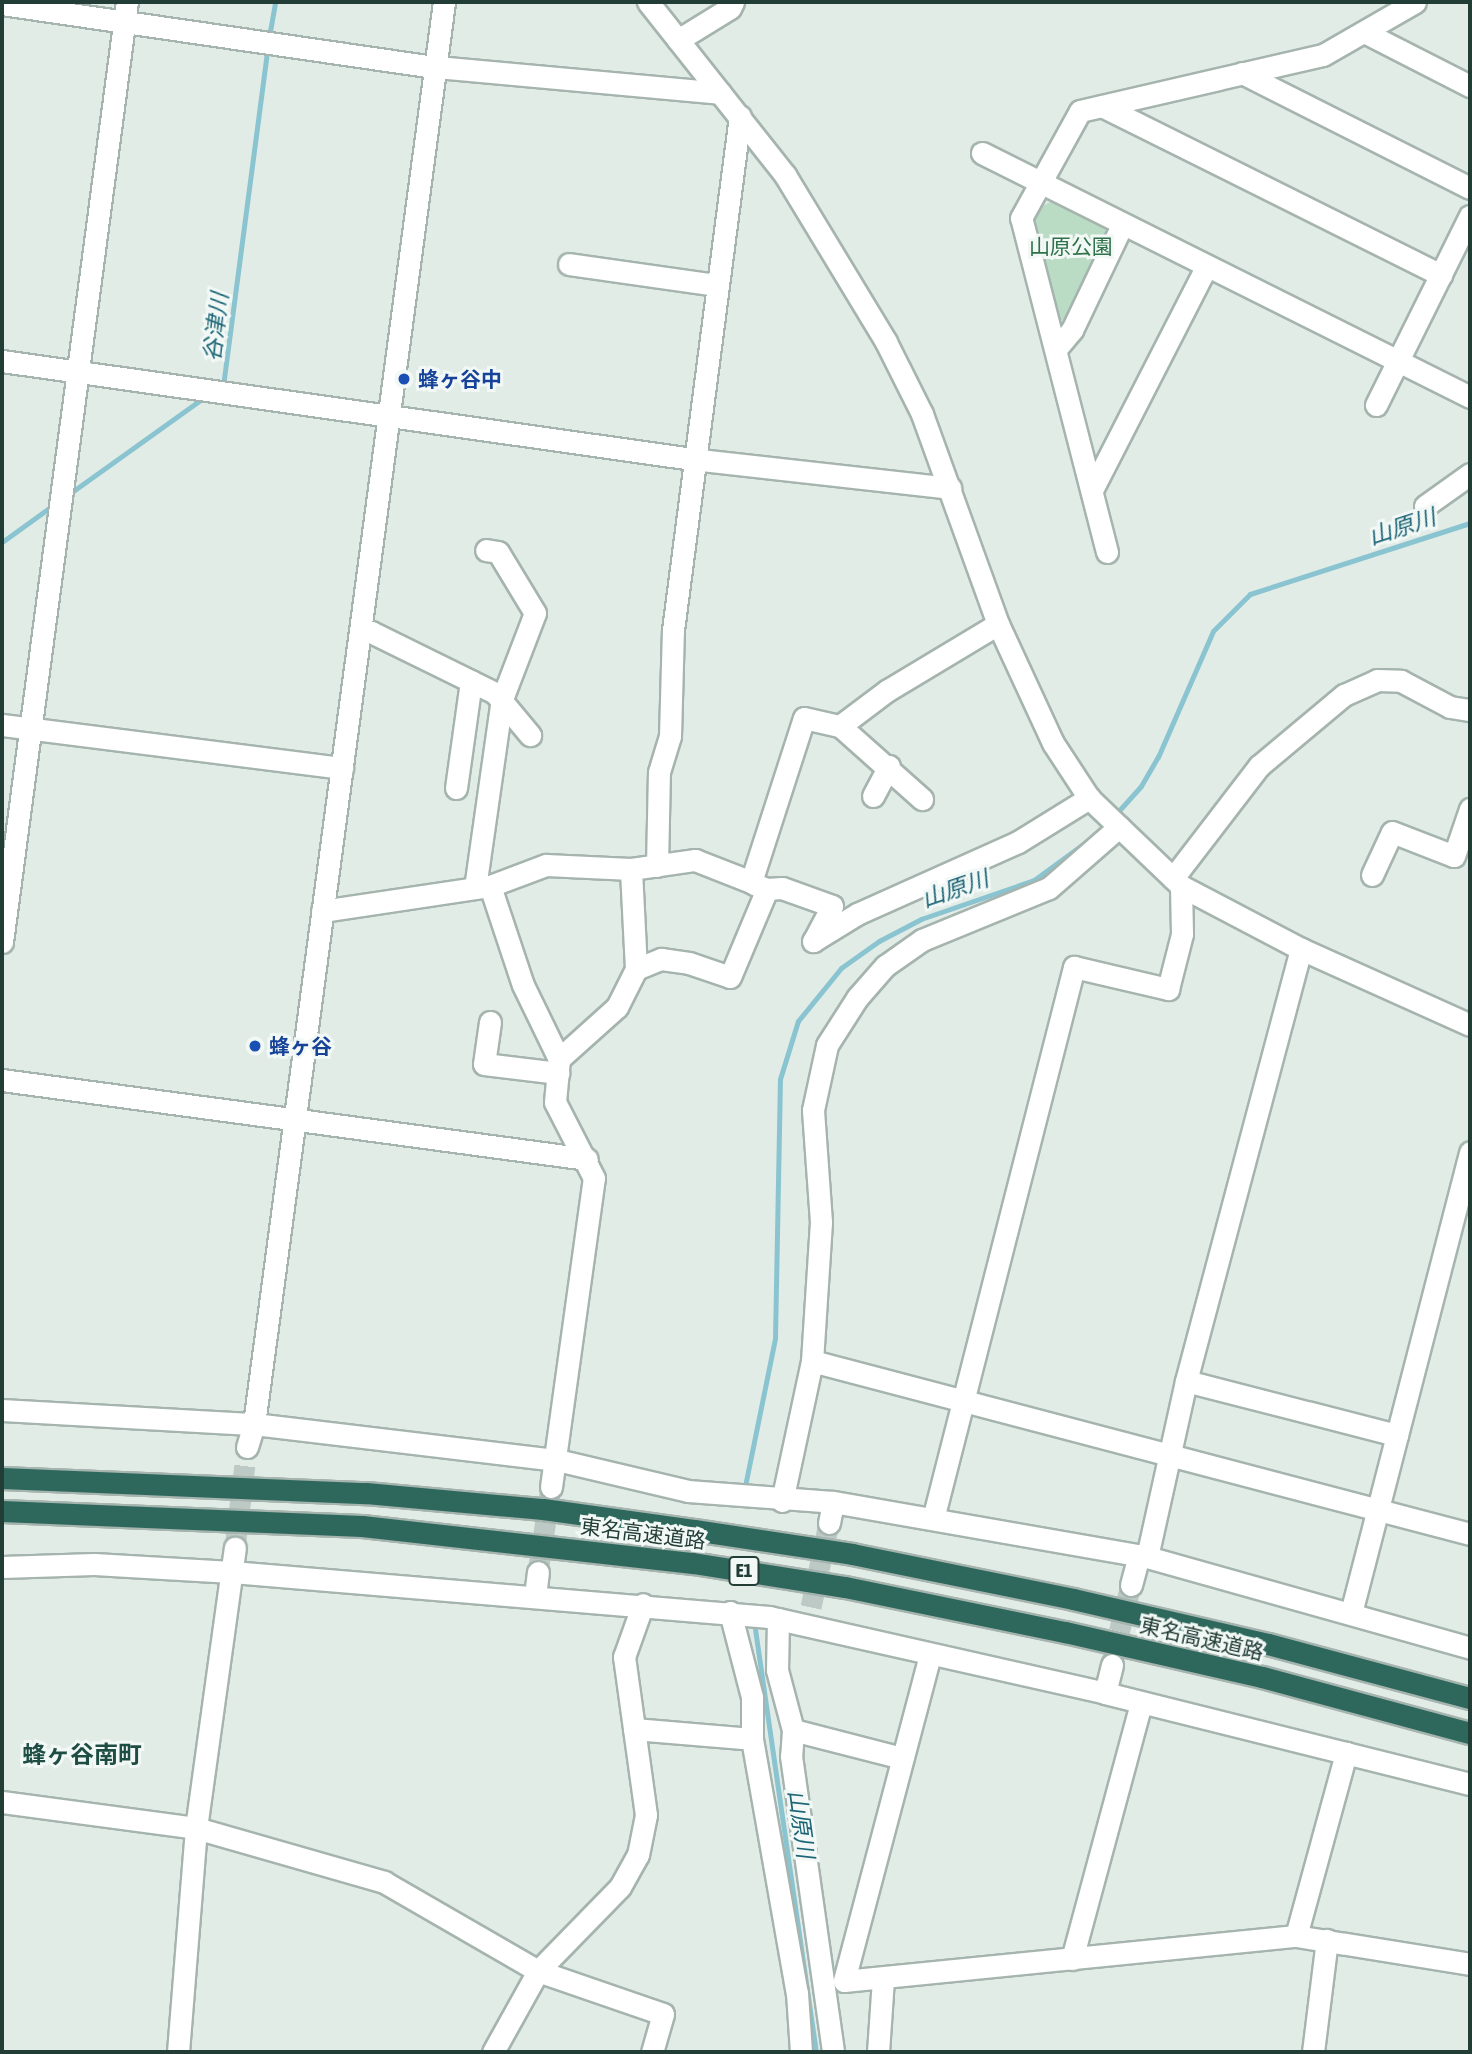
<!DOCTYPE html>
<html>
<head>
<meta charset="utf-8">
<style>
  body { margin:0 }
  #map { position:relative; width:1472px; height:2054px; overflow:hidden; background:#e2ece7; font-family:"Asap Condensed","Noto Sans JP",sans-serif }
  div>[style] { position:absolute }
  .green>* { inset:0; background:#bbdcc4 }
  .stream>* { height:5px; margin:-2.5px; padding:0 2.5px; transform-origin:2.5px; border-radius:2.5px; background:#8ac4d0 }
  .street-tunnel>* { height:21px; margin-top:-10.5px; transform-origin:0; background:repeating-linear-gradient(90deg,#bcc9c4 0 21px,transparent 0 31px) }
  .roads { filter:drop-shadow(2px 0 #a5b4ae) drop-shadow(-2px 0 #a5b4ae) drop-shadow(0 2px #a5b4ae) drop-shadow(0 -2px #a5b4ae) }
  .street>* { height:21px; margin:-10.5px; padding:0 10.5px; transform-origin:10.5px; border-radius:10.5px; background:#fff }
  .secondary>* { height:21px; margin:-10.5px; padding:0 10.5px; transform-origin:10.5px; border-radius:10.5px; background:#fff }
  .highway>* { height:21px; margin:-10.5px; padding:0 10.5px; transform-origin:10.5px; border-radius:10.5px; background:#2e685d }
  .dots>* { width:19px; height:19px; translate:-50% -50%; box-sizing:border-box; border:4px solid #f2f8f5; border-radius:50% }
  span { translate:-50% -50%; white-space:nowrap; text-align:center; line-height:1.15; -webkit-text-stroke:6px #f2f8f5; paint-order:stroke }
  .shield-label span { padding:2px 5px; background:#f2f8f5; border:2px solid; border-radius:5px; -webkit-text-stroke-width:0 }
  .shield-label { font-size:19px; color:#223c36; font-weight:700 }
  .park-label { font-size:21px; color:#2d7249 }
  .transit-label { font-size:21px; color:#164399; font-weight:700 }
  .left { translate:0 -50%; text-align:left }
  .street-label { font-size:21px; color:#223c36 }
  .water-label { font-size:23px; color:#1d6677; font-style:italic }
  .quarter-label { font-size:24px; color:#1e4e43; font-weight:700 }
  .frame { position:absolute; inset:0; border:4px solid #223c36; pointer-events:none }
</style>
</head>
<body>
<div id="map">
  <div class="green">
    <i style="clip-path:polygon(1050px 202px,1105px 228px,1108px 239px,1067px 321px,1060px 320px,1032px 221px,1039px 208px)"></i>
  </div>
  <div class="stream">
    <i style="left:269px;top:37px;width:36px;rotate:-80deg"></i>
    <i style="left:223px;top:386px;width:343px;rotate:-82.5deg"></i>
    <i style="left:69px;top:494px;width:168px;rotate:-35.6deg"></i>
    <i style="left:2px;top:542px;width:62px;rotate:-35.8deg"></i>
    <i style="left:1115px;top:815px;width:39px;rotate:-48deg"></i>
    <i style="left:1141px;top:786px;width:34px;rotate:-60deg"></i>
    <i style="left:1158px;top:757px;width:137px;rotate:-66.4deg"></i>
    <i style="left:1213px;top:631px;width:52px;rotate:-45deg"></i>
    <i style="left:1250px;top:594px;width:231px;rotate:-17.9deg"></i>
    <i style="left:745px;top:1486px;width:151px;rotate:-78.5deg"></i>
    <i style="left:775px;top:1338px;width:259px;rotate:-88.9deg"></i>
    <i style="left:780px;top:1079px;width:61px;rotate:-72.8deg"></i>
    <i style="left:798px;top:1021px;width:68px;rotate:-50.9deg"></i>
    <i style="left:841px;top:968px;width:47px;rotate:-35.4deg"></i>
    <i style="left:879px;top:941px;width:47px;rotate:-27.6deg"></i>
    <i style="left:921px;top:919px;width:120px;rotate:-19deg"></i>
    <i style="left:1034px;top:880px;width:69px;rotate:-36.2deg"></i>
    <i style="left:754px;top:1622px;width:434px;rotate:81.8deg"></i>
  </div>
  <div class="street-tunnel">
    <i style="left:235px;top:1548px;width:102px;rotate:-83.2deg"></i>
    <i style="left:538px;top:1572px;width:86px;rotate:-81.3deg"></i>
    <i style="left:811px;top:1607px;width:86px;rotate:-77.9deg"></i>
    <i style="left:1112px;top:1661px;width:78px;rotate:-76deg"></i>
  </div>
  <div class="roads">
    <div class="street">
      <i style="left:2px;top:4px;width:439px;rotate:8.3deg"></i>
      <i style="left:436px;top:67px;width:285px;rotate:5.2deg"></i>
      <i style="left:1364px;top:32px;width:119px;rotate:27deg"></i>
      <i style="left:678px;top:40px;width:61px;rotate:-31.6deg"></i>
      <i style="left:730px;top:8px;width:7px;rotate:-63deg"></i>
      <i style="left:1242px;top:73px;width:255px;rotate:26.8deg"></i>
      <i style="left:1102px;top:106px;width:379px;rotate:26.5deg"></i>
      <i style="left:982px;top:153px;width:546px;rotate:26.57deg"></i>
      <i style="left:569px;top:264px;width:148px;rotate:8.1deg"></i>
      <i style="left:1056px;top:349px;width:25px;rotate:-50deg"></i>
      <i style="left:1072px;top:330px;width:116px;rotate:-64.5deg"></i>
      <i style="left:2px;top:361px;width:697px;rotate:8.08deg"></i>
      <i style="left:692px;top:459px;width:260px;rotate:6.4deg"></i>
      <i style="left:1376px;top:405px;width:211px;rotate:-63.6deg"></i>
      <i style="left:1092px;top:490px;width:250px;rotate:-62.9deg"></i>
      <i style="left:1425px;top:506px;width:55px;rotate:-35.4deg"></i>
      <i style="left:1107px;top:552px;width:345px;rotate:-104.4deg"></i>
      <i style="left:1021px;top:218px;width:122px;rotate:-61.1deg"></i>
      <i style="left:1080px;top:111px;width:249px;rotate:-13deg"></i>
      <i style="left:1323px;top:55px;width:106px;rotate:-29.9deg"></i>
      <i style="left:360px;top:631px;width:11px;rotate:5deg"></i>
      <i style="left:371px;top:632px;width:138px;rotate:26.2deg"></i>
      <i style="left:495px;top:693px;width:55px;rotate:50.2deg"></i>
      <i style="left:2px;top:725px;width:343px;rotate:7.2deg"></i>
      <i style="left:840px;top:726px;width:110px;rotate:41.7deg"></i>
      <i style="left:456px;top:788px;width:108px;rotate:-82deg"></i>
      <i style="left:873px;top:796px;width:34px;rotate:-62deg"></i>
      <i style="left:657px;top:866px;width:94px;rotate:-88.8deg"></i>
      <i style="left:659px;top:772px;width:38px;rotate:-73deg"></i>
      <i style="left:670px;top:736px;width:106px;rotate:-88.4deg"></i>
      <i style="left:673px;top:630px;width:518px;rotate:-82.57deg"></i>
      <i style="left:1372px;top:875px;width:47px;rotate:-65.1deg"></i>
      <i style="left:1392px;top:832px;width:66px;rotate:21.2deg"></i>
      <i style="left:1454px;top:856px;width:50px;rotate:-71.2deg"></i>
      <i style="left:1173px;top:878px;width:141px;rotate:-52.5deg"></i>
      <i style="left:1259px;top:766px;width:111px;rotate:-39.9deg"></i>
      <i style="left:1344px;top:695px;width:36px;rotate:-24deg"></i>
      <i style="left:1377px;top:680px;width:24px;rotate:2deg"></i>
      <i style="left:1401px;top:681px;width:55px;rotate:28deg"></i>
      <i style="left:1450px;top:707px;width:20px;rotate:9deg"></i>
      <i style="left:490px;top:886px;width:104px;rotate:71.6deg"></i>
      <i style="left:523px;top:985px;width:82px;rotate:64.1deg"></i>
      <i style="left:475px;top:888px;width:191px;rotate:-81.9deg"></i>
      <i style="left:502px;top:699px;width:92px;rotate:-69deg"></i>
      <i style="left:535px;top:613px;width:71px;rotate:-121.2deg"></i>
      <i style="left:498px;top:552px;width:12px;rotate:-171deg"></i>
      <i style="left:767px;top:889px;width:15px;rotate:-4deg"></i>
      <i style="left:782px;top:888px;width:53px;rotate:19.8deg"></i>
      <i style="left:832px;top:906px;width:40px;rotate:118deg"></i>
      <i style="left:813px;top:941px;width:52px;rotate:-31.5deg"></i>
      <i style="left:857px;top:914px;width:176px;rotate:-24.1deg"></i>
      <i style="left:1018px;top:842px;width:84px;rotate:-31.8deg"></i>
      <i style="left:322px;top:911px;width:170px;rotate:-8.5deg"></i>
      <i style="left:490px;top:886px;width:60px;rotate:-20.6deg"></i>
      <i style="left:546px;top:865px;width:85px;rotate:2.7deg"></i>
      <i style="left:631px;top:869px;width:65px;rotate:-8deg"></i>
      <i style="left:695px;top:860px;width:60px;rotate:21.4deg"></i>
      <i style="left:751px;top:882px;width:172px;rotate:-72.1deg"></i>
      <i style="left:804px;top:718px;width:37px;rotate:13deg"></i>
      <i style="left:840px;top:726px;width:60px;rotate:-36.9deg"></i>
      <i style="left:888px;top:690px;width:128px;rotate:-31deg"></i>
      <i style="left:2px;top:942px;width:948px;rotate:-82.43deg"></i>
      <i style="left:636px;top:969px;width:27px;rotate:-22deg"></i>
      <i style="left:661px;top:959px;width:28px;rotate:8deg"></i>
      <i style="left:689px;top:963px;width:43px;rotate:18.9deg"></i>
      <i style="left:730px;top:977px;width:95px;rotate:-67.2deg"></i>
      <i style="left:767px;top:889px;width:14px;rotate:-159deg"></i>
      <i style="left:490px;top:1022px;width:42px;rotate:98.1deg"></i>
      <i style="left:484px;top:1064px;width:75px;rotate:6.9deg"></i>
      <i style="left:2px;top:1080px;width:590px;rotate:7.69deg"></i>
      <i style="left:812px;top:1361px;width:680px;rotate:14.73deg"></i>
      <i style="left:1186px;top:1381px;width:218px;rotate:14.4deg"></i>
      <i style="left:2px;top:1410px;width:252px;rotate:3.2deg"></i>
      <i style="left:254px;top:1424px;width:305px;rotate:6.8deg"></i>
      <i style="left:557px;top:1460px;width:135px;rotate:13.3deg"></i>
      <i style="left:688px;top:1491px;width:145px;rotate:4.3deg"></i>
      <i style="left:833px;top:1502px;width:319px;rotate:9.9deg"></i>
      <i style="left:1147px;top:1557px;width:336px;rotate:15.7deg"></i>
      <i style="left:247px;top:1447px;width:24px;rotate:-73deg"></i>
      <i style="left:254px;top:1424px;width:1435px;rotate:-82.39deg"></i>
      <i style="left:551px;top:1487px;width:312px;rotate:-82.1deg"></i>
      <i style="left:594px;top:1178px;width:85px;rotate:-117.2deg"></i>
      <i style="left:555px;top:1102px;width:43px;rotate:-84.7deg"></i>
      <i style="left:559px;top:1059px;width:78px;rotate:-41.9deg"></i>
      <i style="left:617px;top:1007px;width:42px;rotate:-63.4deg"></i>
      <i style="left:636px;top:969px;width:100px;rotate:-92.9deg"></i>
      <i style="left:782px;top:1501px;width:143px;rotate:-77.9deg"></i>
      <i style="left:812px;top:1361px;width:139px;rotate:-86.3deg"></i>
      <i style="left:821px;top:1222px;width:112px;rotate:-94.1deg"></i>
      <i style="left:813px;top:1110px;width:66px;rotate:-77.8deg"></i>
      <i style="left:827px;top:1045px;width:56px;rotate:-57.4deg"></i>
      <i style="left:857px;top:998px;width:43px;rotate:-48.8deg"></i>
      <i style="left:885px;top:966px;width:45px;rotate:-35.1deg"></i>
      <i style="left:922px;top:940px;width:137px;rotate:-22.3deg"></i>
      <i style="left:1049px;top:888px;width:93px;rotate:-41.1deg"></i>
      <i style="left:933px;top:1519px;width:570px;rotate:-75.67deg"></i>
      <i style="left:1074px;top:967px;width:97px;rotate:13.2deg"></i>
      <i style="left:1168px;top:989px;width:57px;rotate:-75.7deg"></i>
      <i style="left:1182px;top:934px;width:48px;rotate:-91.2deg"></i>
      <i style="left:829px;top:1523px;width:21px;rotate:-79deg"></i>
      <i style="left:1147px;top:1557px;width:180px;rotate:-77.5deg"></i>
      <i style="left:1186px;top:1381px;width:447px;rotate:-75.1deg"></i>
      <i style="left:2px;top:1567px;width:92px;rotate:-1.9deg"></i>
      <i style="left:94px;top:1564px;width:138px;rotate:3.3deg"></i>
      <i style="left:232px;top:1572px;width:539px;rotate:4.79deg"></i>
      <i style="left:769px;top:1617px;width:344px;rotate:12.7deg"></i>
      <i style="left:1105px;top:1693px;width:376px;rotate:14deg"></i>
      <i style="left:1131px;top:1585px;width:30px;rotate:-75deg"></i>
      <i style="left:535px;top:1596px;width:24px;rotate:-83deg"></i>
      <i style="left:730px;top:1612px;width:88px;rotate:75.5deg"></i>
      <i style="left:752px;top:1697px;width:42px;rotate:90deg"></i>
      <i style="left:752px;top:1739px;width:258px;rotate:80deg"></i>
      <i style="left:797px;top:1993px;width:59px;rotate:86.1deg"></i>
      <i style="left:1351px;top:1613px;width:476px;rotate:-75.5deg"></i>
      <i style="left:778px;top:1619px;width:51px;rotate:91.1deg"></i>
      <i style="left:777px;top:1670px;width:62px;rotate:75.1deg"></i>
      <i style="left:793px;top:1730px;width:26px;rotate:94deg"></i>
      <i style="left:791px;top:1756px;width:299px;rotate:81.9deg"></i>
      <i style="left:930px;top:1655px;width:337px;rotate:104.8deg"></i>
      <i style="left:844px;top:1981px;width:454px;rotate:-5.7deg"></i>
      <i style="left:1296px;top:1936px;width:176px;rotate:9.1deg"></i>
      <i style="left:1105px;top:1693px;width:29px;rotate:-76deg"></i>
      <i style="left:634px;top:1729px;width:118px;rotate:4.8deg"></i>
      <i style="left:793px;top:1730px;width:113px;rotate:14.4deg"></i>
      <i style="left:2px;top:1802px;width:196px;rotate:7.6deg"></i>
      <i style="left:196px;top:1828px;width:196px;rotate:16deg"></i>
      <i style="left:384px;top:1882px;width:178px;rotate:30deg"></i>
      <i style="left:538px;top:1971px;width:132px;rotate:19deg"></i>
      <i style="left:663px;top:2014px;width:40px;rotate:106deg"></i>
      <i style="left:1296px;top:1936px;width:190px;rotate:-74.7deg"></i>
      <i style="left:1072px;top:1959px;width:265px;rotate:-74.9deg"></i>
      <i style="left:178px;top:2052px;width:225px;rotate:-85.4deg"></i>
      <i style="left:196px;top:1828px;width:283px;rotate:-82.1deg"></i>
      <i style="left:493px;top:2052px;width:93px;rotate:-60.9deg"></i>
      <i style="left:538px;top:1971px;width:117px;rotate:-45.7deg"></i>
      <i style="left:620px;top:1887px;width:37px;rotate:-61deg"></i>
      <i style="left:638px;top:1855px;width:41px;rotate:-78.7deg"></i>
      <i style="left:646px;top:1815px;width:160px;rotate:-97.9deg"></i>
      <i style="left:624px;top:1657px;width:56px;rotate:-70.3deg"></i>
      <i style="left:878px;top:2052px;width:74px;rotate:-86.1deg"></i>
      <i style="left:1313px;top:2052px;width:113px;rotate:-82.9deg"></i>
    </div>
    <div class="secondary">
      <i style="left:648px;top:2px;width:221px;rotate:51.6deg"></i>
      <i style="left:785px;top:175px;width:195px;rotate:58.8deg"></i>
      <i style="left:886px;top:342px;width:80px;rotate:63.4deg"></i>
      <i style="left:922px;top:414px;width:223px;rotate:70.1deg"></i>
      <i style="left:998px;top:624px;width:131px;rotate:65.2deg"></i>
      <i style="left:1053px;top:743px;width:66px;rotate:56.8deg"></i>
      <i style="left:1089px;top:798px;width:127px;rotate:43.7deg"></i>
      <i style="left:1181px;top:886px;width:136px;rotate:27.7deg"></i>
      <i style="left:1301px;top:949px;width:185px;rotate:24.2deg"></i>
    </div>
    <div class="highway">
      <i style="left:2px;top:1478px;width:364px;rotate:2.4deg"></i>
      <i style="left:366px;top:1493px;width:178px;rotate:5.2deg"></i>
      <i style="left:543px;top:1509px;width:152px;rotate:7.9deg"></i>
      <i style="left:694px;top:1530px;width:160px;rotate:8.6deg"></i>
      <i style="left:852px;top:1554px;width:226px;rotate:11.5deg"></i>
      <i style="left:1073px;top:1599px;width:200px;rotate:13deg"></i>
      <i style="left:1268px;top:1644px;width:209px;rotate:15deg"></i>
      <i style="left:2px;top:1511px;width:360px;rotate:2.4deg"></i>
      <i style="left:362px;top:1526px;width:333px;rotate:6.4deg"></i>
      <i style="left:693px;top:1563px;width:154px;rotate:9deg"></i>
      <i style="left:845px;top:1587px;width:225px;rotate:11.6deg"></i>
      <i style="left:1065px;top:1632px;width:202px;rotate:12.9deg"></i>
      <i style="left:1262px;top:1677px;width:215px;rotate:15.1deg"></i>
    </div>
  </div>
  <div class="dots">
    <i style="left:404px;top:379px;background:#1a4fb4"></i>
    <i style="left:255px;top:1046px;background:#1a4fb4"></i>
  </div>
  <div class="shield-label">
    <span style="left:744px;top:1571px">E1</span>
  </div>
  <div class="park-label">
    <span style="left:1071px;top:246px">山原公園</span>
  </div>
  <div class="transit-label">
    <span class="left" style="left:418px;top:379px">蜂ヶ谷中</span>
    <span class="left" style="left:269px;top:1046px">蜂ヶ谷</span>
  </div>
  <div class="street-label">
    <span style="left:643px;top:1533px;rotate:7deg">東名高速道路</span>
    <span style="left:1202px;top:1638px;rotate:13deg">東名高速道路</span>
  </div>
  <div class="water-label">
    <span style="left:216px;top:327px;rotate:-83deg">谷津川</span>
    <span style="left:1402px;top:527px;rotate:-18deg">山原川</span>
    <span style="left:955px;top:889px;rotate:-19deg">山原川</span>
    <span style="left:801px;top:1824px;rotate:82deg">山原川</span>
  </div>
  <div class="quarter-label">
    <span style="left:82px;top:1755px">蜂ヶ谷南町</span>
  </div>
  <div class="frame"></div>
</div>
</body>
</html>
